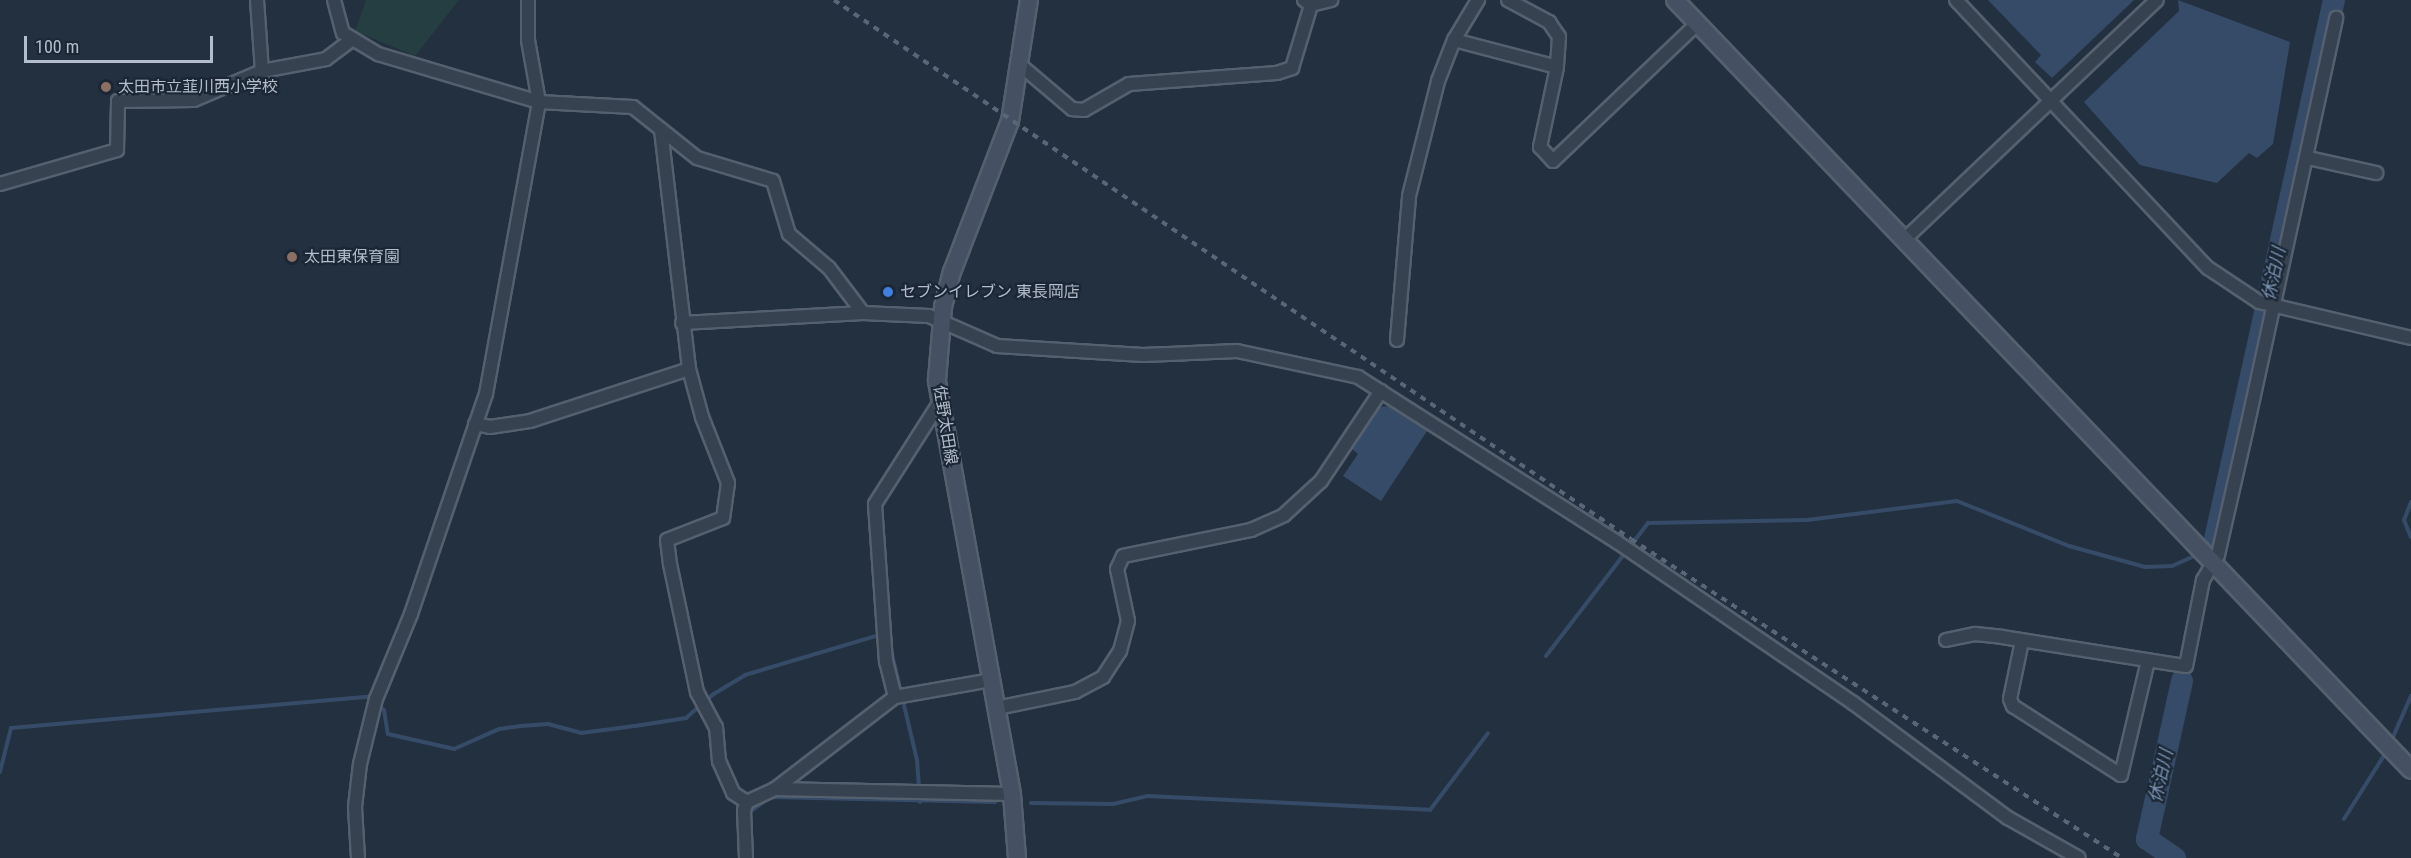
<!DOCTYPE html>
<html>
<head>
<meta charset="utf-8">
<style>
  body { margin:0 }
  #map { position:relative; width:2411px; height:858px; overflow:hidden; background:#233040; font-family:"Roboto Condensed","Noto Sans JP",sans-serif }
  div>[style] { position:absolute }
  .green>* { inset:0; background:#253e41 }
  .water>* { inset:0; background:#364b68 }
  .stream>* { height:4px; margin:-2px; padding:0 2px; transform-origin:2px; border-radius:2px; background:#364b68 }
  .river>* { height:22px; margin:-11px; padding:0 11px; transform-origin:11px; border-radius:11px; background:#364b68 }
  .roads { filter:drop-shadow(2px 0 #55606e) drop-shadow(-2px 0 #55606e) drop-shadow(0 2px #55606e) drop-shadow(0 -2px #55606e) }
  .street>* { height:12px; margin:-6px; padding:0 6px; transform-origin:6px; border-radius:6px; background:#374250 }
  .secondary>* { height:16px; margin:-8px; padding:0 8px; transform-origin:8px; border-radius:8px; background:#455163 }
  .rail>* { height:4px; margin-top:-2px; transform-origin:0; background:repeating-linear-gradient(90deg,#596677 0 6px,transparent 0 12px) }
  .dots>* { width:16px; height:16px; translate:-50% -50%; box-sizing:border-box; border:3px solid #1c2735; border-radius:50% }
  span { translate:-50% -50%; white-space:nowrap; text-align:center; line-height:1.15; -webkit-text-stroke:4.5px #1c2735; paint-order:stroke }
  .poi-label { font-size:16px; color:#b4bdcb }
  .left { translate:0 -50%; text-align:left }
  .street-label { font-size:16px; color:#b4bdcb }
  .water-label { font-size:18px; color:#7a93b3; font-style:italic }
  .scale { position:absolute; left:24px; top:36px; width:189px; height:27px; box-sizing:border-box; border:3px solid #b4bdcb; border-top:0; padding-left:8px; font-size:18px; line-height:21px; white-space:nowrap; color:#b4bdcb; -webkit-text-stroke:4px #1c2735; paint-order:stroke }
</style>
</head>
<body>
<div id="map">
  <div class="green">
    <i style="clip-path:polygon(366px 0,459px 0,415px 56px,355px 31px)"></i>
  </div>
  <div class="water">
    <i style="clip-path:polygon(1988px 0,2134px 0,2052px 78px,2035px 62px,2041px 55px)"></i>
    <i style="clip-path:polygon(2178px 0,2290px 42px,2273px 144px,2257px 158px,2249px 153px,2217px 183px,2140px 165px,2084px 102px,2179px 11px)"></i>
    <i style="clip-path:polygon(1389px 406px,1427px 431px,1381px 501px,1343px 476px,1358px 454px,1352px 449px,1380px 407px)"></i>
  </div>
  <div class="stream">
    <i style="left:2411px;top:502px;width:19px;rotate:111deg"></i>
    <i style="left:2404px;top:520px;width:18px;rotate:68deg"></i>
    <i style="left:891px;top:650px;width:113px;rotate:76.7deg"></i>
    <i style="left:917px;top:760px;width:42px;rotate:85.9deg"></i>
    <i style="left:1546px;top:656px;width:168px;rotate:-52.5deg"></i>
    <i style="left:1648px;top:523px;width:159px;rotate:-1.1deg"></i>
    <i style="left:1807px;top:520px;width:151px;rotate:-7.2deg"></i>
    <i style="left:1957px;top:501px;width:121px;rotate:21.9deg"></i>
    <i style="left:2069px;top:546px;width:79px;rotate:15.4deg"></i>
    <i style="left:2145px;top:567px;width:27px;rotate:-2deg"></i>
    <i style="left:2172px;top:566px;width:27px;rotate:-24deg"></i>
    <i style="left:380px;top:707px;width:5px;rotate:37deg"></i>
    <i style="left:384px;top:710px;width:24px;rotate:81deg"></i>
    <i style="left:388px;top:734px;width:68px;rotate:12.8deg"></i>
    <i style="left:454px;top:749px;width:49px;rotate:-24deg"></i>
    <i style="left:499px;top:729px;width:22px;rotate:-8deg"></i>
    <i style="left:521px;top:726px;width:27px;rotate:-4deg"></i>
    <i style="left:548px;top:724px;width:34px;rotate:15deg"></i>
    <i style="left:581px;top:733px;width:54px;rotate:-7.4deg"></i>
    <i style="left:635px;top:726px;width:52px;rotate:-8.9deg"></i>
    <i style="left:686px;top:718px;width:35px;rotate:-41deg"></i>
    <i style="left:712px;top:695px;width:39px;rotate:-31deg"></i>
    <i style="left:745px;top:675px;width:137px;rotate:-16.6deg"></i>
    <i style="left:2393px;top:737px;width:45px;rotate:-66.3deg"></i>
    <i style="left:0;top:772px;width:45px;rotate:-76deg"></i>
    <i style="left:11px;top:728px;width:358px;rotate:-5deg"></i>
    <i style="left:1031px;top:803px;width:82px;rotate:0.7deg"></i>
    <i style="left:1113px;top:804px;width:35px;rotate:-13deg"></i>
    <i style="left:1147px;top:796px;width:283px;rotate:2.8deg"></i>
    <i style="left:1430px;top:810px;width:96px;rotate:-53deg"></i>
    <i style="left:750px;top:816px;width:4px;rotate:-90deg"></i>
    <i style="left:750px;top:812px;width:25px;rotate:-37deg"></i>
    <i style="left:770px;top:797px;width:225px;rotate:1.3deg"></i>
    <i style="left:2344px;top:819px;width:77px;rotate:-57.8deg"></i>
    <i style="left:751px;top:836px;width:22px;rotate:87deg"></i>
  </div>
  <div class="river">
    <i style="left:2213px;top:548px;width:561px;rotate:-77.55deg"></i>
    <i style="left:2175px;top:858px;width:34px;rotate:-146deg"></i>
    <i style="left:2147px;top:839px;width:162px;rotate:-77.5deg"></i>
  </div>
  <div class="roads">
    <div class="street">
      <i style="left:257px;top:0;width:71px;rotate:86deg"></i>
      <i style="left:334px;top:0;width:34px;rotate:75deg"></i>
      <i style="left:343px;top:33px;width:41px;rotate:31deg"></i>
      <i style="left:378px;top:54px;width:168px;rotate:16.6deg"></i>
      <i style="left:539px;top:102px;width:94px;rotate:3deg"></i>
      <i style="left:633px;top:107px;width:82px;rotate:38.6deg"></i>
      <i style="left:697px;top:158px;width:79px;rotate:16.8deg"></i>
      <i style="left:773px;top:181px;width:55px;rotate:73.2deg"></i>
      <i style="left:789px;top:234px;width:52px;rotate:40.4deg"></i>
      <i style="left:829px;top:268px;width:56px;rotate:52.9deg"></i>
      <i style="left:1304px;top:0;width:9px;rotate:36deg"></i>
      <i style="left:1311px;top:5px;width:21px;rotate:-14deg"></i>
      <i style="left:1508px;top:0;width:47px;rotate:28.2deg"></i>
      <i style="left:1549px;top:22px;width:18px;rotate:56deg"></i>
      <i style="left:1559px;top:37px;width:30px;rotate:94deg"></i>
      <i style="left:1557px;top:67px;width:82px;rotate:102deg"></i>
      <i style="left:1540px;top:147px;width:19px;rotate:47deg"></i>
      <i style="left:1553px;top:161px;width:197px;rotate:-43.6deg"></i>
      <i style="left:1956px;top:0;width:368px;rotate:46.8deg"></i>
      <i style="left:2208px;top:268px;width:61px;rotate:33.7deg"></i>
      <i style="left:2259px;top:302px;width:156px;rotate:13.3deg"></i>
      <i style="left:1454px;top:40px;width:106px;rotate:14.7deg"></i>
      <i style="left:1019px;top:64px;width:70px;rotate:40.3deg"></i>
      <i style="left:1072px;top:109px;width:12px;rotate:5deg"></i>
      <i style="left:1084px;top:110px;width:52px;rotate:-30deg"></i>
      <i style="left:1129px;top:84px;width:148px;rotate:-4.3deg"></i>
      <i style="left:1277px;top:73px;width:16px;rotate:-18deg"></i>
      <i style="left:1292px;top:68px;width:66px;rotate:-73.2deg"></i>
      <i style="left:661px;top:130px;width:241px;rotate:83.3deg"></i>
      <i style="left:689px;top:369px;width:50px;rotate:74.8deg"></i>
      <i style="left:702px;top:417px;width:71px;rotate:68.5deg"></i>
      <i style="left:728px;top:483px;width:35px;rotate:98deg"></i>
      <i style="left:723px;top:518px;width:60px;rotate:158.6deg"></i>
      <i style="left:667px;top:540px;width:24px;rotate:83deg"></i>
      <i style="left:670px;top:564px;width:131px;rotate:78.1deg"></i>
      <i style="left:697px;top:692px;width:40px;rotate:62deg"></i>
      <i style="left:716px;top:727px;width:34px;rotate:85deg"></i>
      <i style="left:719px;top:761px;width:35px;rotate:66deg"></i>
      <i style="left:733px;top:793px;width:17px;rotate:33deg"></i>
      <i style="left:2308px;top:158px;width:70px;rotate:12.4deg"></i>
      <i style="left:0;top:184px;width:122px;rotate:-16.2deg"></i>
      <i style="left:117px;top:150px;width:49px;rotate:-88.8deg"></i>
      <i style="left:118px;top:101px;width:76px;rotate:-0.8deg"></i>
      <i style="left:194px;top:100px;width:74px;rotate:-23.1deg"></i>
      <i style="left:262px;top:71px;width:65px;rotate:-10.6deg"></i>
      <i style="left:326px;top:59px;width:31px;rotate:-37deg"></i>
      <i style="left:1905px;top:239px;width:347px;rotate:-43.5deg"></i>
      <i style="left:682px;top:323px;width:181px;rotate:-3.2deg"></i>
      <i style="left:863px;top:313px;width:66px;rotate:2.6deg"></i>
      <i style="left:929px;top:316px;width:74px;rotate:23.8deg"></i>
      <i style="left:997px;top:346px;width:146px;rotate:3.5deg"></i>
      <i style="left:1143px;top:355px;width:94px;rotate:-2.4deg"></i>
      <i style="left:1237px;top:351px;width:124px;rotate:12.1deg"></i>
      <i style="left:1358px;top:377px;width:307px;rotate:32.5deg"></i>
      <i style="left:1617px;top:542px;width:286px;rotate:34.3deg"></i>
      <i style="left:1853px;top:703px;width:193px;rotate:36.6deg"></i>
      <i style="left:2008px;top:818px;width:81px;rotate:29.4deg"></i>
      <i style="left:1397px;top:340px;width:144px;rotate:-85.2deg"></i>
      <i style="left:1409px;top:196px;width:119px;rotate:-75.8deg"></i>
      <i style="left:1438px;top:81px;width:44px;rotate:-68.7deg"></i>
      <i style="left:1454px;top:40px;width:47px;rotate:-59deg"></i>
      <i style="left:475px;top:424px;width:15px;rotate:11deg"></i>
      <i style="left:490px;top:427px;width:40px;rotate:-8.5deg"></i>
      <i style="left:530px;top:421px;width:167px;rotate:-18.1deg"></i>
      <i style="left:1946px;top:640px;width:30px;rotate:-12deg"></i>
      <i style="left:1975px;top:634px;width:27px;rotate:6deg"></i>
      <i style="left:2002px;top:637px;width:186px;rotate:9deg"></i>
      <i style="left:2186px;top:666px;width:88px;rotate:-78.8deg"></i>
      <i style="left:2203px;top:580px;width:29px;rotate:-59deg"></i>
      <i style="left:2218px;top:555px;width:126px;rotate:-77.2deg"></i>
      <i style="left:2246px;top:432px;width:424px;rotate:-77.7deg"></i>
      <i style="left:2022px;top:641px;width:59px;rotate:101.7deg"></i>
      <i style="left:2010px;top:699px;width:8px;rotate:67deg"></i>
      <i style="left:2013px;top:706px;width:128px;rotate:32.6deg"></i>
      <i style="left:2121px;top:775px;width:117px;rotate:-76.7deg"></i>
      <i style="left:895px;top:697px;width:97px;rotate:-10deg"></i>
      <i style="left:997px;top:708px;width:80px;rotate:-11.6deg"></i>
      <i style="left:1075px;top:692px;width:32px;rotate:-28deg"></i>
      <i style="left:1103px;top:677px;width:31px;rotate:-57deg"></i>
      <i style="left:1120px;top:651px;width:31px;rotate:-75deg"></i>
      <i style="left:1128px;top:621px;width:53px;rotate:-101.9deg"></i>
      <i style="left:1117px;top:569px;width:14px;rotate:-65deg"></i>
      <i style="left:1123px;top:556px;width:131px;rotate:-11.5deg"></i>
      <i style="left:1251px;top:530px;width:36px;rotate:-24deg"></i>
      <i style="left:1284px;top:515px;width:50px;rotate:-42.6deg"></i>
      <i style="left:1321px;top:481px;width:108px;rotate:-56.3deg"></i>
      <i style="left:775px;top:789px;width:237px;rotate:1.2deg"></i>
      <i style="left:358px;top:858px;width:51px;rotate:-93.4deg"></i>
      <i style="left:355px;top:807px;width:43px;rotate:-83.4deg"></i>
      <i style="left:360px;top:764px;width:67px;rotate:-76.2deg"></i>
      <i style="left:376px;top:699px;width:92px;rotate:-67.6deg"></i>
      <i style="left:411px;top:614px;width:232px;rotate:-71.2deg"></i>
      <i style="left:486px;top:394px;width:297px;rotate:-79.7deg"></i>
      <i style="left:539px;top:102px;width:63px;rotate:-100.1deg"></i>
      <i style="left:528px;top:40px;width:40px;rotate:-90deg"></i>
      <i style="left:746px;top:858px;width:48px;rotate:-92.4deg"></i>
      <i style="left:744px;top:810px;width:9px;rotate:-69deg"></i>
      <i style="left:747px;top:802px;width:31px;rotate:-25deg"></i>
      <i style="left:775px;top:789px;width:151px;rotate:-37.5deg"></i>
      <i style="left:895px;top:697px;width:36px;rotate:-104deg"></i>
      <i style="left:886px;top:662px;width:158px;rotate:-94deg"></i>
      <i style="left:875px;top:504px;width:121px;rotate:-57.5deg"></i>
    </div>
    <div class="secondary">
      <i style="left:1675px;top:0;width:1065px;rotate:46.29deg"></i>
      <i style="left:1017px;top:858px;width:64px;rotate:-94.5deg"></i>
      <i style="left:1012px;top:794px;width:421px;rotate:-100.3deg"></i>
      <i style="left:937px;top:380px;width:73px;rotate:-85.3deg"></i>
      <i style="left:943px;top:307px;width:36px;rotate:-76deg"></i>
      <i style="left:952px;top:272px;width:162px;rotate:-69deg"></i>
      <i style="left:1010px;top:121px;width:122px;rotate:-81.1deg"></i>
    </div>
  </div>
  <div class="rail">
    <i style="left:834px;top:0;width:962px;rotate:34.07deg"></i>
    <i style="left:1631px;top:539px;width:586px;rotate:33.01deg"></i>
  </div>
  <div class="dots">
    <i style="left:106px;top:87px;background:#8d6e63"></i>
    <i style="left:292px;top:257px;background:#8d6e63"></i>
    <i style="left:888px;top:292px;background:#3f7fe0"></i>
  </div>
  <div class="poi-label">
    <span class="left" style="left:118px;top:87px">太田市立韮川西小学校</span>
    <span class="left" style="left:304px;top:257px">太田東保育園</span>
    <span class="left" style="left:900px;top:292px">セブンイレブン 東長岡店</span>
  </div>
  <div class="street-label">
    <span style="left:945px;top:425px;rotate:81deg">佐野太田線</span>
  </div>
  <div class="water-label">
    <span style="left:2274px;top:274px;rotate:-78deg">休泊川</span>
    <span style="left:2161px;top:776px;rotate:-77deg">休泊川</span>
  </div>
  <div class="scale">100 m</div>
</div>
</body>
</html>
